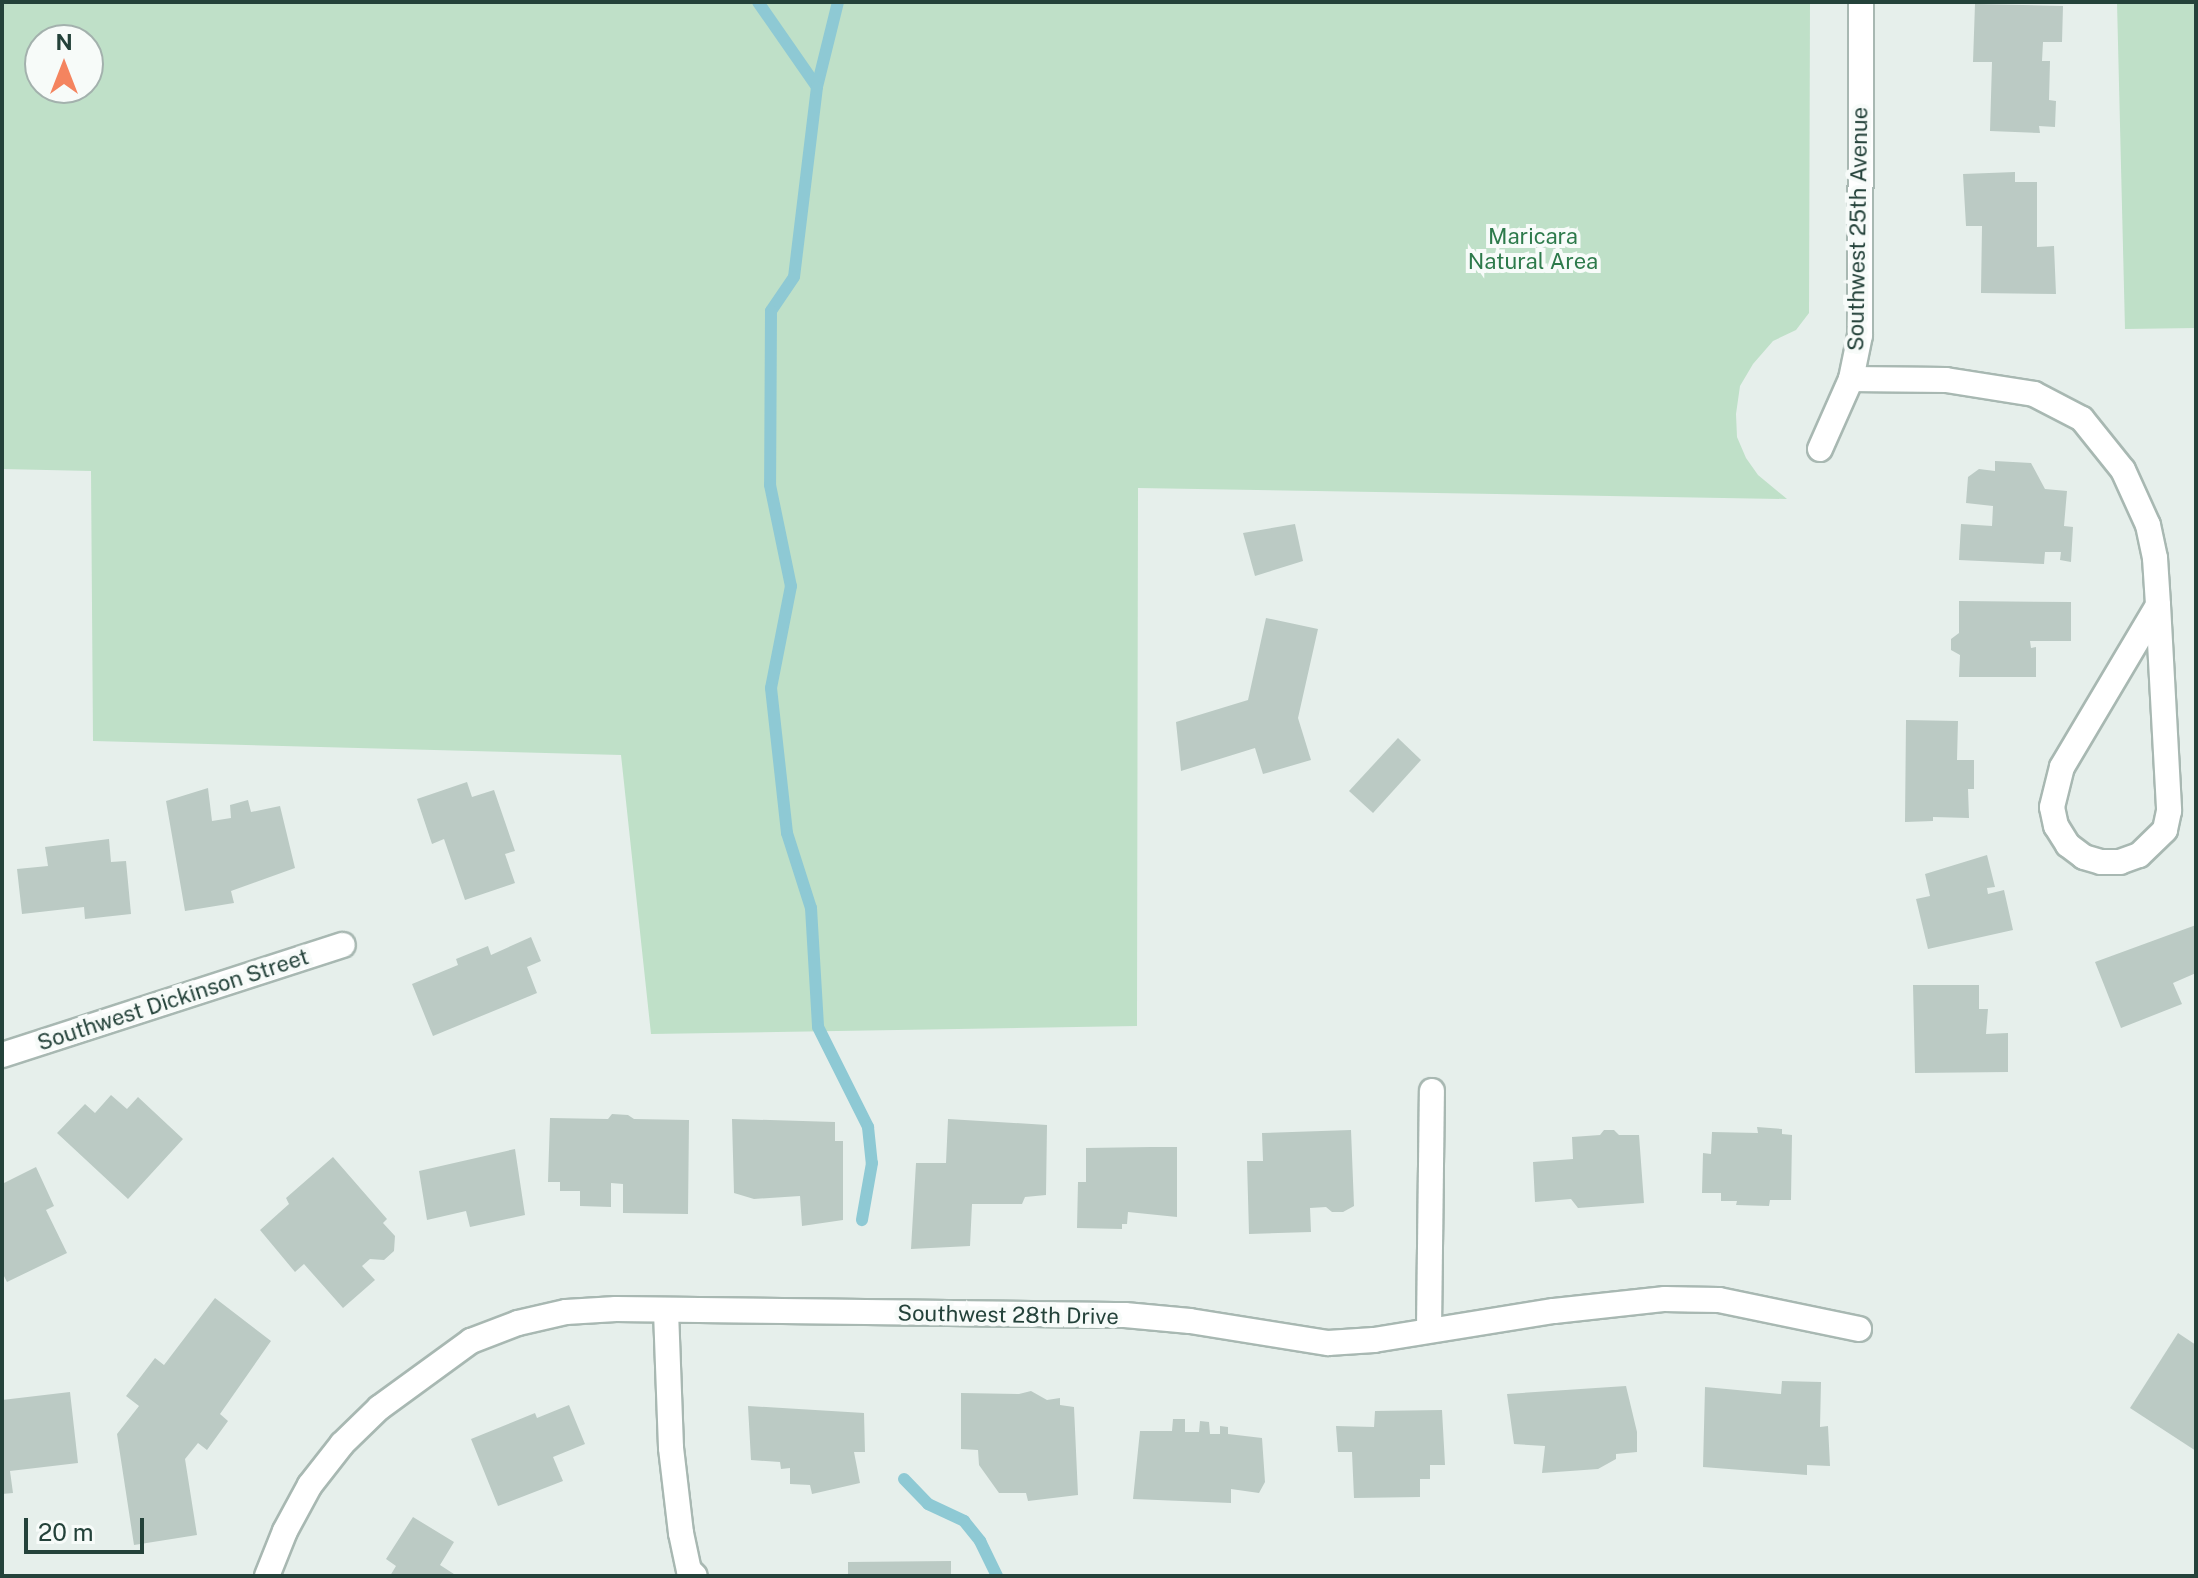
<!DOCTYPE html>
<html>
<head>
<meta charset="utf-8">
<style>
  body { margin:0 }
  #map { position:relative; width:2198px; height:1578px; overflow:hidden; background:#e6efeb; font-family:"Public Sans",sans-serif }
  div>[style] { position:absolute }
  .green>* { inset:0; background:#bfe0c8 }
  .stream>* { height:12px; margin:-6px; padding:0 6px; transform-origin:6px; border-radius:6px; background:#8ec9d4 }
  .building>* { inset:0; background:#bbcac4 }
  .roads { filter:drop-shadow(2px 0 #a8b8b2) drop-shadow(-2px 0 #a8b8b2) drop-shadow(0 2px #a8b8b2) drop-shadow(0 -2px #a8b8b2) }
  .minor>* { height:24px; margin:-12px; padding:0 12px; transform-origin:12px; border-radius:12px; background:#fff }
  span { translate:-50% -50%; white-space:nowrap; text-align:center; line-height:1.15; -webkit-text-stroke:8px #f7fbf9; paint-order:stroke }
  .street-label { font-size:22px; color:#24423a }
  .park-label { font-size:22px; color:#2d7a4b }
  .frame { position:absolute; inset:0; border:4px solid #24423a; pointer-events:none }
  .north { position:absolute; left:24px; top:24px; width:80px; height:80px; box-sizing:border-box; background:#f7fbf9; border:2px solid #a3b1ad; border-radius:50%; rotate:0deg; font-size:22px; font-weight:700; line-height:32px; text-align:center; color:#24423a }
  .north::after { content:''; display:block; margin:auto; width:28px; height:36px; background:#f4845f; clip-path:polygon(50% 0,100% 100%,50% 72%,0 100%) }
  .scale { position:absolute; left:24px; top:1518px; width:120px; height:36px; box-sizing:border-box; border:4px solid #24423a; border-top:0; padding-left:10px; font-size:24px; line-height:28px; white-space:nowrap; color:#24423a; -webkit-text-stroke:6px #f7fbf9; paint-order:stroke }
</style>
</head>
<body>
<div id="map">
  <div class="green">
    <i style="clip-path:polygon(evenodd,2px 2px,1810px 2px,1809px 313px,1796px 330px,1773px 341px,1753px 364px,1740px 386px,1736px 414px,1737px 437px,1746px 458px,1758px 475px,1787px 499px,1138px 488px,1137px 1026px,651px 1034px,621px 755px,93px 741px,91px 471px,2px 469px,2px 2px,40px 40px,88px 40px,88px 88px,40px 88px,40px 40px)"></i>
    <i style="clip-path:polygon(2117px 2px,2196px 2px,2196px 328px,2125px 329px)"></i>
  </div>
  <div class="stream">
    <i style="left:758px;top:2px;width:103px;rotate:55.2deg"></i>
    <i style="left:838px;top:2px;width:88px;rotate:103.9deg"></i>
    <i style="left:817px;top:87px;width:191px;rotate:96.9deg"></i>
    <i style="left:794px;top:277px;width:41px;rotate:124.1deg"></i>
    <i style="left:771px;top:311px;width:174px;rotate:90.3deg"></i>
    <i style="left:770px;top:485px;width:103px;rotate:78.3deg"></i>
    <i style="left:791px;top:586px;width:104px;rotate:101.1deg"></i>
    <i style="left:771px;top:688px;width:146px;rotate:83.7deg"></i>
    <i style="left:787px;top:833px;width:79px;rotate:72.3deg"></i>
    <i style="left:811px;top:908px;width:119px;rotate:86.6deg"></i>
    <i style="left:818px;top:1027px;width:112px;rotate:63.4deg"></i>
    <i style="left:868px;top:1127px;width:36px;rotate:84deg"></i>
    <i style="left:872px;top:1163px;width:58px;rotate:100deg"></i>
    <i style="left:904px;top:1479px;width:35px;rotate:46deg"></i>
    <i style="left:928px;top:1504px;width:40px;rotate:25deg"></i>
    <i style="left:964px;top:1521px;width:26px;rotate:51deg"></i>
    <i style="left:980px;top:1541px;width:39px;rotate:64deg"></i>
  </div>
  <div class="building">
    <i style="clip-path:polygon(1975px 4px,2063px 6px,2062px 42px,2043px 42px,2042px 61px,2050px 61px,2049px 100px,2056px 101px,2055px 127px,2039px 126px,2040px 133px,1990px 131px,1992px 62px,1973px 62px)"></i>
    <i style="clip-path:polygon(2015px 172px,2015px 182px,2037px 182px,2037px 247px,2054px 246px,2056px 294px,1981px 293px,1982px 226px,1966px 226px,1963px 174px)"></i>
    <i style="clip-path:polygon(1995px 461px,2031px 463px,2045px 489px,2067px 491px,2064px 526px,2073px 527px,2071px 562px,2060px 560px,2061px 552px,2045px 552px,2044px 564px,1959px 560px,1961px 524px,1992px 526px,1993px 506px,1966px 503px,1968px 477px,1979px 469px,1995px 471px)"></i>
    <i style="clip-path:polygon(1295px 524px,1303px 561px,1255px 576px,1243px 533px)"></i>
    <i style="clip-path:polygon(1959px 601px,2071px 602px,2071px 641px,2030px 641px,2031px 648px,2036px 647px,2036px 677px,1959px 677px,1960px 655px,1951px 650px,1951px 639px,1959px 633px)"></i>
    <i style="clip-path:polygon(1266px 618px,1318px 629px,1298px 718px,1311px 760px,1263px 774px,1255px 748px,1181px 771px,1176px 722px,1248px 700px)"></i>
    <i style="clip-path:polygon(1906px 720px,1958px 721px,1957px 760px,1974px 760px,1974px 789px,1968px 789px,1969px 818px,1933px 817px,1933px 821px,1905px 822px)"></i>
    <i style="clip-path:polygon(1398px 738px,1421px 760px,1373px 813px,1349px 791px)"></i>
    <i style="clip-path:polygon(467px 782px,472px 797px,494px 790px,515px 851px,505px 854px,515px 883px,465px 900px,444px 839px,432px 844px,417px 799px)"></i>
    <i style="clip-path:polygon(208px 788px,212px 821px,231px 818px,230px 805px,248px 800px,251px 812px,280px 806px,295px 868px,231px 891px,234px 903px,185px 911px,166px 801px)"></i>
    <i style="clip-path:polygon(109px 839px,111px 862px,126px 861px,131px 914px,85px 919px,84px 907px,22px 914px,17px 869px,48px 866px,45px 847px)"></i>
    <i style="clip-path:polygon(1987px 855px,1995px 887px,1987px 888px,1988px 894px,2004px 890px,2013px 930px,1928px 949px,1916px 899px,1930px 896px,1925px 874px)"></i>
    <i style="clip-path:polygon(2196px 925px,2196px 973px,2173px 983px,2182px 1004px,2121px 1028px,2095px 962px)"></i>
    <i style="clip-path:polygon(531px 937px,541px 961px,527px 967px,537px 993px,433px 1036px,412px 984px,458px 965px,456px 959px,488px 946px,491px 955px)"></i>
    <i style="clip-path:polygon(1913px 985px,1979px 985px,1979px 1009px,1988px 1009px,1986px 1034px,2008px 1033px,2008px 1072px,1915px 1073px)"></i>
    <i style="clip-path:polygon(111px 1095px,127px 1109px,138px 1097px,183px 1139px,128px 1199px,57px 1133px,85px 1104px,95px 1113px)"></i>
    <i style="clip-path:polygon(612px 1114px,628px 1115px,634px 1119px,689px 1120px,688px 1214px,623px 1213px,623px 1184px,611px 1183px,611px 1207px,580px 1206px,580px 1191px,560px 1191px,560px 1182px,548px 1182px,550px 1118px,608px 1119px)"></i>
    <i style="clip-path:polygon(732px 1119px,835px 1122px,835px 1141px,843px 1141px,843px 1220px,802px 1226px,800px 1196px,754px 1199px,734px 1193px)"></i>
    <i style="clip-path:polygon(948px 1119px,1047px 1125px,1046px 1195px,1025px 1197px,1022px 1204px,972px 1204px,970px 1246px,911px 1249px,916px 1163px,946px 1163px)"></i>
    <i style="clip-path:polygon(1757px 1127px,1782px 1129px,1782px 1134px,1792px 1135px,1791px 1200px,1770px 1200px,1769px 1206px,1736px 1205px,1737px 1201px,1721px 1201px,1721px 1193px,1702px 1193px,1703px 1153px,1711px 1154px,1712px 1132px,1758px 1133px)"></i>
    <i style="clip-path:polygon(1351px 1130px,1354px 1206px,1343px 1212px,1332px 1212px,1326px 1207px,1310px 1208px,1311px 1232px,1249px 1234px,1247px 1161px,1263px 1161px,1262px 1133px)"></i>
    <i style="clip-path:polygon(1604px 1130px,1614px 1130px,1619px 1135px,1639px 1135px,1644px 1203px,1578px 1208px,1571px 1199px,1535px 1202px,1533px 1162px,1573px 1159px,1572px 1137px,1600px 1135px)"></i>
    <i style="clip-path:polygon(1151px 1147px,1177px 1147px,1177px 1217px,1128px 1212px,1127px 1224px,1122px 1224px,1122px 1229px,1077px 1228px,1078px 1182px,1086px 1182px,1086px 1148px)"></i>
    <i style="clip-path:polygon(515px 1149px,525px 1215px,470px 1227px,466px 1211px,427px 1220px,419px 1171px)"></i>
    <i style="clip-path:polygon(333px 1157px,387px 1219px,383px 1223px,395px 1236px,394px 1251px,384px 1260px,370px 1259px,362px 1266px,375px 1280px,343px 1308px,304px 1264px,295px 1272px,260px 1230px,289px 1204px,286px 1198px)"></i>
    <i style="clip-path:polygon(36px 1167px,54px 1206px,46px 1210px,67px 1253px,7px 1282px,2px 1272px,2px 1184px)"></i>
    <i style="clip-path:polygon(215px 1298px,271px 1341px,220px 1414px,228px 1421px,207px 1450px,198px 1443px,185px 1459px,197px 1535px,134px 1545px,117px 1434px,139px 1406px,126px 1396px,155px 1358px,164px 1365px)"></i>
    <i style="clip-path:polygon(2178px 1333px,2196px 1345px,2196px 1451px,2130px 1408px)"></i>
    <i style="clip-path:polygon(1782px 1381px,1821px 1382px,1820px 1427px,1828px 1426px,1830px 1466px,1807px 1465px,1807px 1475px,1703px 1467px,1705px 1387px,1781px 1394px)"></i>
    <i style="clip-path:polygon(1626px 1386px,1637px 1432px,1637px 1452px,1616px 1454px,1616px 1459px,1598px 1469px,1542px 1473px,1545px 1446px,1514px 1444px,1507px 1394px)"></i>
    <i style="clip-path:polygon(1031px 1391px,1047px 1400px,1060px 1398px,1060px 1405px,1074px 1407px,1078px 1495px,1028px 1501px,1026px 1493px,999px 1493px,979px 1465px,978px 1450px,961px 1449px,961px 1393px,1019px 1394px)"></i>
    <i style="clip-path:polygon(70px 1392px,78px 1463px,10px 1471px,13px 1493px,2px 1494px,2px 1400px)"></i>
    <i style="clip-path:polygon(569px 1405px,585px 1444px,553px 1457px,563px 1481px,498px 1506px,471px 1439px,535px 1413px,537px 1418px)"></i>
    <i style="clip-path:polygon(748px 1406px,864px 1413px,865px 1452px,854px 1452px,860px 1483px,812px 1494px,810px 1485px,790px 1484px,790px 1468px,781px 1469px,780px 1462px,751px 1460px)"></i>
    <i style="clip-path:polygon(1442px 1410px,1445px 1465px,1430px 1465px,1430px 1479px,1420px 1479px,1420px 1497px,1354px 1498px,1352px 1452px,1338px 1452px,1336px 1426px,1374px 1427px,1375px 1411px)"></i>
    <i style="clip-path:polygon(1173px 1419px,1185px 1419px,1185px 1432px,1199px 1432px,1200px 1421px,1209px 1422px,1210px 1434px,1220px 1434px,1220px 1426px,1228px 1427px,1228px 1434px,1262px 1438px,1265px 1482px,1259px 1493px,1231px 1489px,1231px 1503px,1133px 1499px,1140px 1431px,1172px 1431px)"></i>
    <i style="clip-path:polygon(413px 1517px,454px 1542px,440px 1565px,457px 1576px,390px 1576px,396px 1566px,386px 1559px)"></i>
    <i style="clip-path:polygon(951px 1561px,951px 1576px,848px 1576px,848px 1562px)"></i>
  </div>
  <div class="roads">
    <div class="minor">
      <i style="left:1851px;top:379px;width:95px;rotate:0.6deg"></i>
      <i style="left:1946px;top:380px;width:89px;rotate:9deg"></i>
      <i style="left:2034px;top:394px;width:54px;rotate:27.5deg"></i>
      <i style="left:2082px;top:419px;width:65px;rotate:51.2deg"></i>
      <i style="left:2123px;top:470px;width:60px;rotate:65.6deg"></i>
      <i style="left:2148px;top:525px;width:34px;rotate:78deg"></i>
      <i style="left:2155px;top:558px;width:47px;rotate:86.3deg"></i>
      <i style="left:2158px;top:605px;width:206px;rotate:86.9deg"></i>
      <i style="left:2169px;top:811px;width:19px;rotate:102deg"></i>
      <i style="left:2165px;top:830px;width:36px;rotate:136deg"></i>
      <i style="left:2139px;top:855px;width:20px;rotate:160deg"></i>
      <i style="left:2120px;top:862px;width:19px;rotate:180deg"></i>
      <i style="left:2101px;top:862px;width:18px;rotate:-164deg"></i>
      <i style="left:2084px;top:857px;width:20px;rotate:-143deg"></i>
      <i style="left:2068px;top:845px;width:22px;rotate:-122deg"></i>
      <i style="left:2056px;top:826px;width:19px;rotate:-102deg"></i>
      <i style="left:2052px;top:807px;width:41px;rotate:-76deg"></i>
      <i style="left:2062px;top:767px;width:188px;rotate:-59.3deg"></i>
      <i style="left:1820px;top:449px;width:77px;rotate:-66.1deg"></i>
      <i style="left:1851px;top:379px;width:45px;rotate:-78.4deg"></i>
      <i style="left:1860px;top:335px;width:333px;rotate:-89.8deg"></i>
      <i style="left:2px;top:1055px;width:358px;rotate:-17.9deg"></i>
      <i style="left:666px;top:1311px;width:137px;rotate:87.9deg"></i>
      <i style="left:671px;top:1448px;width:86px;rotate:83.3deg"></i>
      <i style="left:681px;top:1533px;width:38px;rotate:78deg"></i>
      <i style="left:689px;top:1570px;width:8px;rotate:45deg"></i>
      <i style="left:1429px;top:1329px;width:238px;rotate:-89.3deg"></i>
      <i style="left:267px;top:1576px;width:48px;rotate:-68.2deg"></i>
      <i style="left:285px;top:1531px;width:52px;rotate:-61.5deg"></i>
      <i style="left:310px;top:1485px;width:52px;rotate:-52deg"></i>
      <i style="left:342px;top:1444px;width:52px;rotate:-44.2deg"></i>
      <i style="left:379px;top:1408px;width:114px;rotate:-36.1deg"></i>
      <i style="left:471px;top:1341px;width:50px;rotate:-21deg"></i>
      <i style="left:518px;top:1323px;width:49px;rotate:-12.9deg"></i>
      <i style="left:566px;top:1312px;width:50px;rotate:-3.4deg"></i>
      <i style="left:616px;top:1309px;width:509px;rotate:0.68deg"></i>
      <i style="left:1125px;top:1315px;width:65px;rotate:5.3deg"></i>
      <i style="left:1190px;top:1321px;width:140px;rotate:9.1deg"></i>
      <i style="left:1328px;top:1343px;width:46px;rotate:-3.7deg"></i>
      <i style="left:1374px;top:1340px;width:182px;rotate:-9.2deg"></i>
      <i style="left:1554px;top:1311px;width:112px;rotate:-6.2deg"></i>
      <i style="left:1665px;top:1299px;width:54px;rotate:1.1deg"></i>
      <i style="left:1719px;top:1300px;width:143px;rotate:11.7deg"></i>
    </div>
  </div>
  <div class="street-label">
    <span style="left:1858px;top:229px;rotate:-89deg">Southwest 25th Avenue</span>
    <span style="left:173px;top:1000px;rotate:-18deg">Southwest Dickinson Street</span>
    <span style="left:1008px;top:1315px;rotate:1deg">Southwest 28th Drive</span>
  </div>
  <div class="park-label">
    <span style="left:1533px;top:249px">Maricara<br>Natural Area</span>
  </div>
  <div class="frame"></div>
  <div class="north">N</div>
  <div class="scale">20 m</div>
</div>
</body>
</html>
